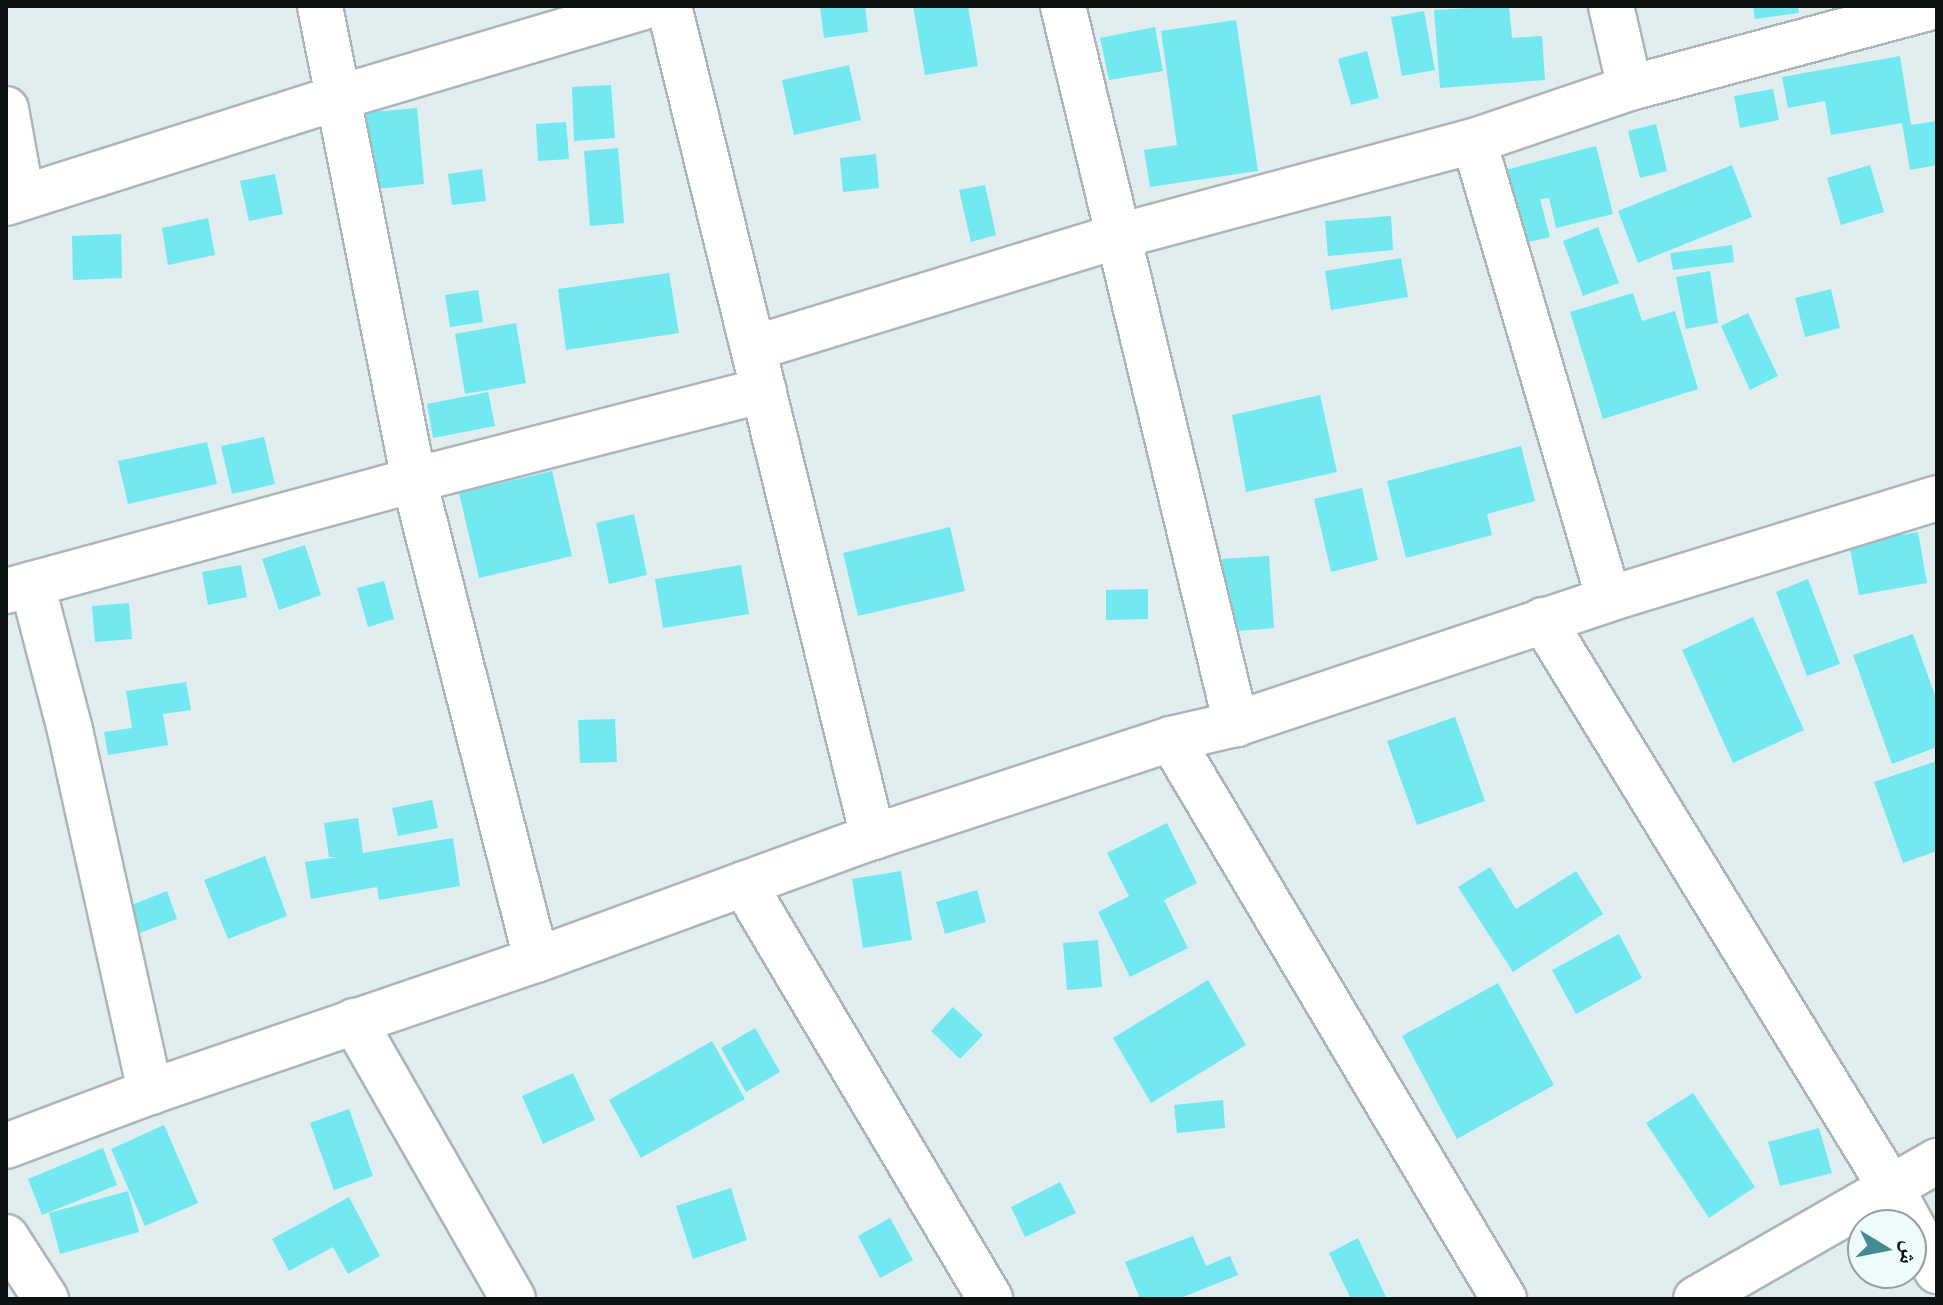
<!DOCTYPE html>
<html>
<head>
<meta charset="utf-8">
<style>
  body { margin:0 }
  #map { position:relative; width:1943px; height:1305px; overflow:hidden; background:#e0eeef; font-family:Roboto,"Noto Naskh Arabic",sans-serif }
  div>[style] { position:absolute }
  .building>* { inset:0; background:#72e8f1 }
  .roads { filter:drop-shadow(2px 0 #aab6b7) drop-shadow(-2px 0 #aab6b7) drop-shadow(0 2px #aab6b7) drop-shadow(0 -2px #aab6b7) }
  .minor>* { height:44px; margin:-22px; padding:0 22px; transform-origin:22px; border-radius:22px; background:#fff }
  span { translate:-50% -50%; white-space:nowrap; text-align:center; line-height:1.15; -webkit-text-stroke:8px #edfbfc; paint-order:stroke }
  .frame { position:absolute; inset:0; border:8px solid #0d1212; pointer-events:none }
  .north { position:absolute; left:1847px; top:1209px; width:80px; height:80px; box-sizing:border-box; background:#edfbfc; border:2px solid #939e9e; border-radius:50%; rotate:100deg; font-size:22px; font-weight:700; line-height:32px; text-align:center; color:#0d1212 }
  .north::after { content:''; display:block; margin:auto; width:28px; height:36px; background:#458c92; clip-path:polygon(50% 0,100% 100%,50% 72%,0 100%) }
</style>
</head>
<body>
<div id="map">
  <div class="building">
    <i style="clip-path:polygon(820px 6px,865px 6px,868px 32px,824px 38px)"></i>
    <i style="clip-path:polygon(913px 6px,968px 6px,978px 66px,925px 75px)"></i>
    <i style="clip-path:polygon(1509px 6px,1512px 38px,1542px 36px,1545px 80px,1440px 88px,1434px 10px)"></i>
    <i style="clip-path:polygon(1753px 6px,1798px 6px,1799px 13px,1755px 19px)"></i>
    <i style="clip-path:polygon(1424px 11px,1435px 70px,1402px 76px,1391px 17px)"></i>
    <i style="clip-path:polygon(1236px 20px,1258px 171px,1150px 187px,1144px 150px,1177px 145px,1161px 31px)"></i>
    <i style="clip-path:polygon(1155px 27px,1163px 71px,1109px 80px,1100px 38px)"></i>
    <i style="clip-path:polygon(1367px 51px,1379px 98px,1351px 105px,1338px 59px)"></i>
    <i style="clip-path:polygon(1900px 56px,1911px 125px,1937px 121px,1937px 165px,1910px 170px,1902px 123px,1831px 135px,1825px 101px,1788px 108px,1782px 77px)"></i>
    <i style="clip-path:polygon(849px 65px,861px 120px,794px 135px,782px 80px)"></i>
    <i style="clip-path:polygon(611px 85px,615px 138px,574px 141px,572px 87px)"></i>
    <i style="clip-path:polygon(1773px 89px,1779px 120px,1740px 128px,1734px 96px)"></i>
    <i style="clip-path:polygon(417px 108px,424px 184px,367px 190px,359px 113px)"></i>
    <i style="clip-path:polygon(566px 122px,569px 159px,538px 161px,536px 124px)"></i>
    <i style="clip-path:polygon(1656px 124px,1667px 171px,1640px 178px,1628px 131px)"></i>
    <i style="clip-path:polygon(1596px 146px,1613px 214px,1556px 228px,1549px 198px,1540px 199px,1550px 237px,1513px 246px,1494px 173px)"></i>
    <i style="clip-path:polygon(618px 148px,624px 223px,590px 226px,584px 151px)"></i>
    <i style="clip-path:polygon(876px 154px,879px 188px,843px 192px,840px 158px)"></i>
    <i style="clip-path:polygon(1732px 165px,1752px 217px,1638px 263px,1618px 211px)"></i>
    <i style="clip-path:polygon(1870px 165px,1884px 212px,1841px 225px,1827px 178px)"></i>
    <i style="clip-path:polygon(482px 169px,486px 201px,452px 205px,448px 174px)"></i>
    <i style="clip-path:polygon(275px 174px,283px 214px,249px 221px,240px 181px)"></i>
    <i style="clip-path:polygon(985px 185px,996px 235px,971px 242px,959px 190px)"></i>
    <i style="clip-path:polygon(1391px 216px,1393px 250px,1328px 256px,1325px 221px)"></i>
    <i style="clip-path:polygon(208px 218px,215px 255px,168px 265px,162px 228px)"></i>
    <i style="clip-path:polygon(1598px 227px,1619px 283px,1583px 296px,1563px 241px)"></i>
    <i style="clip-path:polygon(121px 234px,122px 278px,73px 280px,72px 236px)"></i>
    <i style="clip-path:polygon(1732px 245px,1734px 262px,1673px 270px,1670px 253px)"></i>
    <i style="clip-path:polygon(1401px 258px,1408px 297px,1331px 310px,1325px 271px)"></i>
    <i style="clip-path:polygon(1710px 271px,1718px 323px,1686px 329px,1676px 277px)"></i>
    <i style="clip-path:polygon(669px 273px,679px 333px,566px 350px,558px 289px)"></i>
    <i style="clip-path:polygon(1831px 289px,1840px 328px,1805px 337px,1795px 298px)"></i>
    <i style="clip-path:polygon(478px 290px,483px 322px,450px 327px,445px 295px)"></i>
    <i style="clip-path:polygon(1633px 293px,1642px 321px,1675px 311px,1698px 389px,1603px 419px,1570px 312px)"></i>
    <i style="clip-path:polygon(1748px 313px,1778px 376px,1750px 390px,1721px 326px)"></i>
    <i style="clip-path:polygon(516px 323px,526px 383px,465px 394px,455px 334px)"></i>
    <i style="clip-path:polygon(488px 392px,495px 426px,433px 438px,427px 404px)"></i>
    <i style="clip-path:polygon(1320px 395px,1337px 472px,1246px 492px,1232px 415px)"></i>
    <i style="clip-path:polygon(264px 437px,275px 484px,232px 494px,221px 446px)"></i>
    <i style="clip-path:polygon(207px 442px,217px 484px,128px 504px,118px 461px)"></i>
    <i style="clip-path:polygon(1521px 446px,1535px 501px,1487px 514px,1492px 535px,1406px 558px,1387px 481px)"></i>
    <i style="clip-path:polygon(552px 471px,572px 556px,479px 578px,459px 493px)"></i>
    <i style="clip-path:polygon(1362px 488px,1378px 560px,1331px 572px,1314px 499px)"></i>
    <i style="clip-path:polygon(634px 514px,647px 575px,609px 584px,596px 523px)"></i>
    <i style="clip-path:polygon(950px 527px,965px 591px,858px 616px,843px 553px)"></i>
    <i style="clip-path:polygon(1918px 532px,1927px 583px,1859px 595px,1849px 544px)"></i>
    <i style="clip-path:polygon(305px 545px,321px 595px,279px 610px,262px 559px)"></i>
    <i style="clip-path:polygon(1269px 556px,1274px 628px,1227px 632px,1222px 559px)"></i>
    <i style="clip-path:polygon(241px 565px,247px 597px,208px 605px,202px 572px)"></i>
    <i style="clip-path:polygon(741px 565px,749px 614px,663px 628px,655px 579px)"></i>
    <i style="clip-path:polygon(1808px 579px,1840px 664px,1807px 676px,1776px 592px)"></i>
    <i style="clip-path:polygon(384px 581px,394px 619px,368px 627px,357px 588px)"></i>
    <i style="clip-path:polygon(1148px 589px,1148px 619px,1106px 620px,1106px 590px)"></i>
    <i style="clip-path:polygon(129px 603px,132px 639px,95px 642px,92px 606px)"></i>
    <i style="clip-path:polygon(1753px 617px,1804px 730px,1733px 763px,1682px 650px)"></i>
    <i style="clip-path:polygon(1913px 634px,1937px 701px,1937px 747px,1892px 764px,1853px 655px)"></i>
    <i style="clip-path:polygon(186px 682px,191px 710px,163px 714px,168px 745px,108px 755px,104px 732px,132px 728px,126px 691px)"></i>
    <i style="clip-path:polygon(1455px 717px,1485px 801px,1417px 825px,1387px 741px)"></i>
    <i style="clip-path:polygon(615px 719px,617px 762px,580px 763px,578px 720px)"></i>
    <i style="clip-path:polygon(1937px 761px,1937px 851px,1903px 863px,1874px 782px)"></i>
    <i style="clip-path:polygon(432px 800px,438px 828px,398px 836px,392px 808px)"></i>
    <i style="clip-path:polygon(358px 818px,363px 853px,453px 838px,460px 886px,379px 900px,377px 887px,311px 899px,305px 862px,338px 857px,329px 857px,324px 823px)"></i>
    <i style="clip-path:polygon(1167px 823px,1197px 883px,1164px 900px,1188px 948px,1130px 977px,1098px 912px,1129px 896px,1107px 853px)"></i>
    <i style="clip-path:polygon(265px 856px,287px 916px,228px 939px,204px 880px)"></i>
    <i style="clip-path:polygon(1490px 867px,1516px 909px,1576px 871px,1603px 914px,1513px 972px,1458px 887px)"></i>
    <i style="clip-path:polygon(901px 871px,912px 940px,863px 948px,852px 879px)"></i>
    <i style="clip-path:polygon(977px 890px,986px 922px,945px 934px,936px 902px)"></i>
    <i style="clip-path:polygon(167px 891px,177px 919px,134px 935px,124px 908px)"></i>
    <i style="clip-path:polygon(1619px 934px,1642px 978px,1576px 1014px,1552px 970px)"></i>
    <i style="clip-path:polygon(1098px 940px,1102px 987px,1067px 990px,1063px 943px)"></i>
    <i style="clip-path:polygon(1208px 980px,1246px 1045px,1151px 1103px,1113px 1038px)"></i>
    <i style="clip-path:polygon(1498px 983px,1554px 1085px,1457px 1139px,1402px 1036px)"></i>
    <i style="clip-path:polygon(953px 1007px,983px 1035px,960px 1059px,931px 1031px)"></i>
    <i style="clip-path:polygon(755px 1028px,780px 1072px,746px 1092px,721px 1048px)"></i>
    <i style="clip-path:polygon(712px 1041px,745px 1099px,641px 1158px,609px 1100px)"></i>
    <i style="clip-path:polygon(573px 1073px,595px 1120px,543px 1144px,522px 1096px)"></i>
    <i style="clip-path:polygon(1693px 1093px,1755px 1187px,1709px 1218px,1646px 1123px)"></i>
    <i style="clip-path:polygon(1223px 1100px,1225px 1128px,1177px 1133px,1174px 1105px)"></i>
    <i style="clip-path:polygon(349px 1109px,373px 1176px,334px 1190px,310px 1123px)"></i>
    <i style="clip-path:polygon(164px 1125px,198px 1203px,145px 1226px,111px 1149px)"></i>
    <i style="clip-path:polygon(1819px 1128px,1832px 1173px,1780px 1186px,1768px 1142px)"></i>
    <i style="clip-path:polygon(103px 1148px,117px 1185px,42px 1215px,28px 1179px)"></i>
    <i style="clip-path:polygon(1060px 1182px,1076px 1213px,1025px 1237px,1011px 1207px)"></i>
    <i style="clip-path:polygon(731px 1188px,747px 1240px,693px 1259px,676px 1206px)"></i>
    <i style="clip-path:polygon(128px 1191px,139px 1232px,60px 1254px,49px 1213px)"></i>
    <i style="clip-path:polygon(349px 1197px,380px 1256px,348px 1274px,333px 1247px,289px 1271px,272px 1239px)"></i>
    <i style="clip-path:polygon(890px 1218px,913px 1260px,880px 1278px,858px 1236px)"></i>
    <i style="clip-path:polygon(1193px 1236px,1206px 1266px,1230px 1256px,1238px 1275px,1178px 1299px,1140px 1299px,1125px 1262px)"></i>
    <i style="clip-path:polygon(1358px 1238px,1386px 1297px,1381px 1299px,1351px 1299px,1329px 1253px)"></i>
  </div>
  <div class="roads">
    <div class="minor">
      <i style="left:320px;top:6px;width:483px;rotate:78.8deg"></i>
      <i style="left:414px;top:480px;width:495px;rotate:75.7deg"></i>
      <i style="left:669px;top:6px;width:856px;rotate:76.21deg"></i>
      <i style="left:1063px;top:6px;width:739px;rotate:76.45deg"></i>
      <i style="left:1611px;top:6px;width:84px;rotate:77deg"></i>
      <i style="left:6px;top:109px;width:90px;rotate:79.8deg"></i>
      <i style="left:1474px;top:141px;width:477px;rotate:73.6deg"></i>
      <i style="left:6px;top:203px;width:347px;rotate:-17.6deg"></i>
      <i style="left:337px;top:98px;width:324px;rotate:-16.5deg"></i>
      <i style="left:754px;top:348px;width:382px;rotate:-17.1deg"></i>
      <i style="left:1119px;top:236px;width:367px;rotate:-15deg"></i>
      <i style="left:1474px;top:141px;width:165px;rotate:-18.8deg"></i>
      <i style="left:1630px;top:88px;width:317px;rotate:-15deg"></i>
      <i style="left:32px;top:584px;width:151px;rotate:75.4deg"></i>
      <i style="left:70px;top:730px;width:371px;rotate:77.5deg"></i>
      <i style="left:6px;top:591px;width:423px;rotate:-15.2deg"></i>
      <i style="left:414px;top:480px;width:361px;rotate:-14.4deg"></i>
      <i style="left:1543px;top:620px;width:666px;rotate:58.51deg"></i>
      <i style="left:1891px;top:1188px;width:95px;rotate:61deg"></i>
      <i style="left:1171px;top:739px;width:652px;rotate:59.26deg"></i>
      <i style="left:744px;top:884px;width:482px;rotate:59.3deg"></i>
      <i style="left:354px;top:1021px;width:320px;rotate:60.2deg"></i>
      <i style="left:6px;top:1146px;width:154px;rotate:-20.6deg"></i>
      <i style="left:150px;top:1092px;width:408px;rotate:-18.9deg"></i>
      <i style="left:536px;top:960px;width:359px;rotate:-20.1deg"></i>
      <i style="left:873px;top:837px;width:314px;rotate:-18.2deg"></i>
      <i style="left:1171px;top:739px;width:67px;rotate:-13deg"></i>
      <i style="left:1236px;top:724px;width:393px;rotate:-18.5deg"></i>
      <i style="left:1609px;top:599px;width:343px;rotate:-17.1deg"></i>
      <i style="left:6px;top:1237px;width:74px;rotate:57.2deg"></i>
      <i style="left:1696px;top:1299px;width:278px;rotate:-29.8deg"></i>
    </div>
  </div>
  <div class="frame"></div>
  <div class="north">ش</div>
</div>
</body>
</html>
